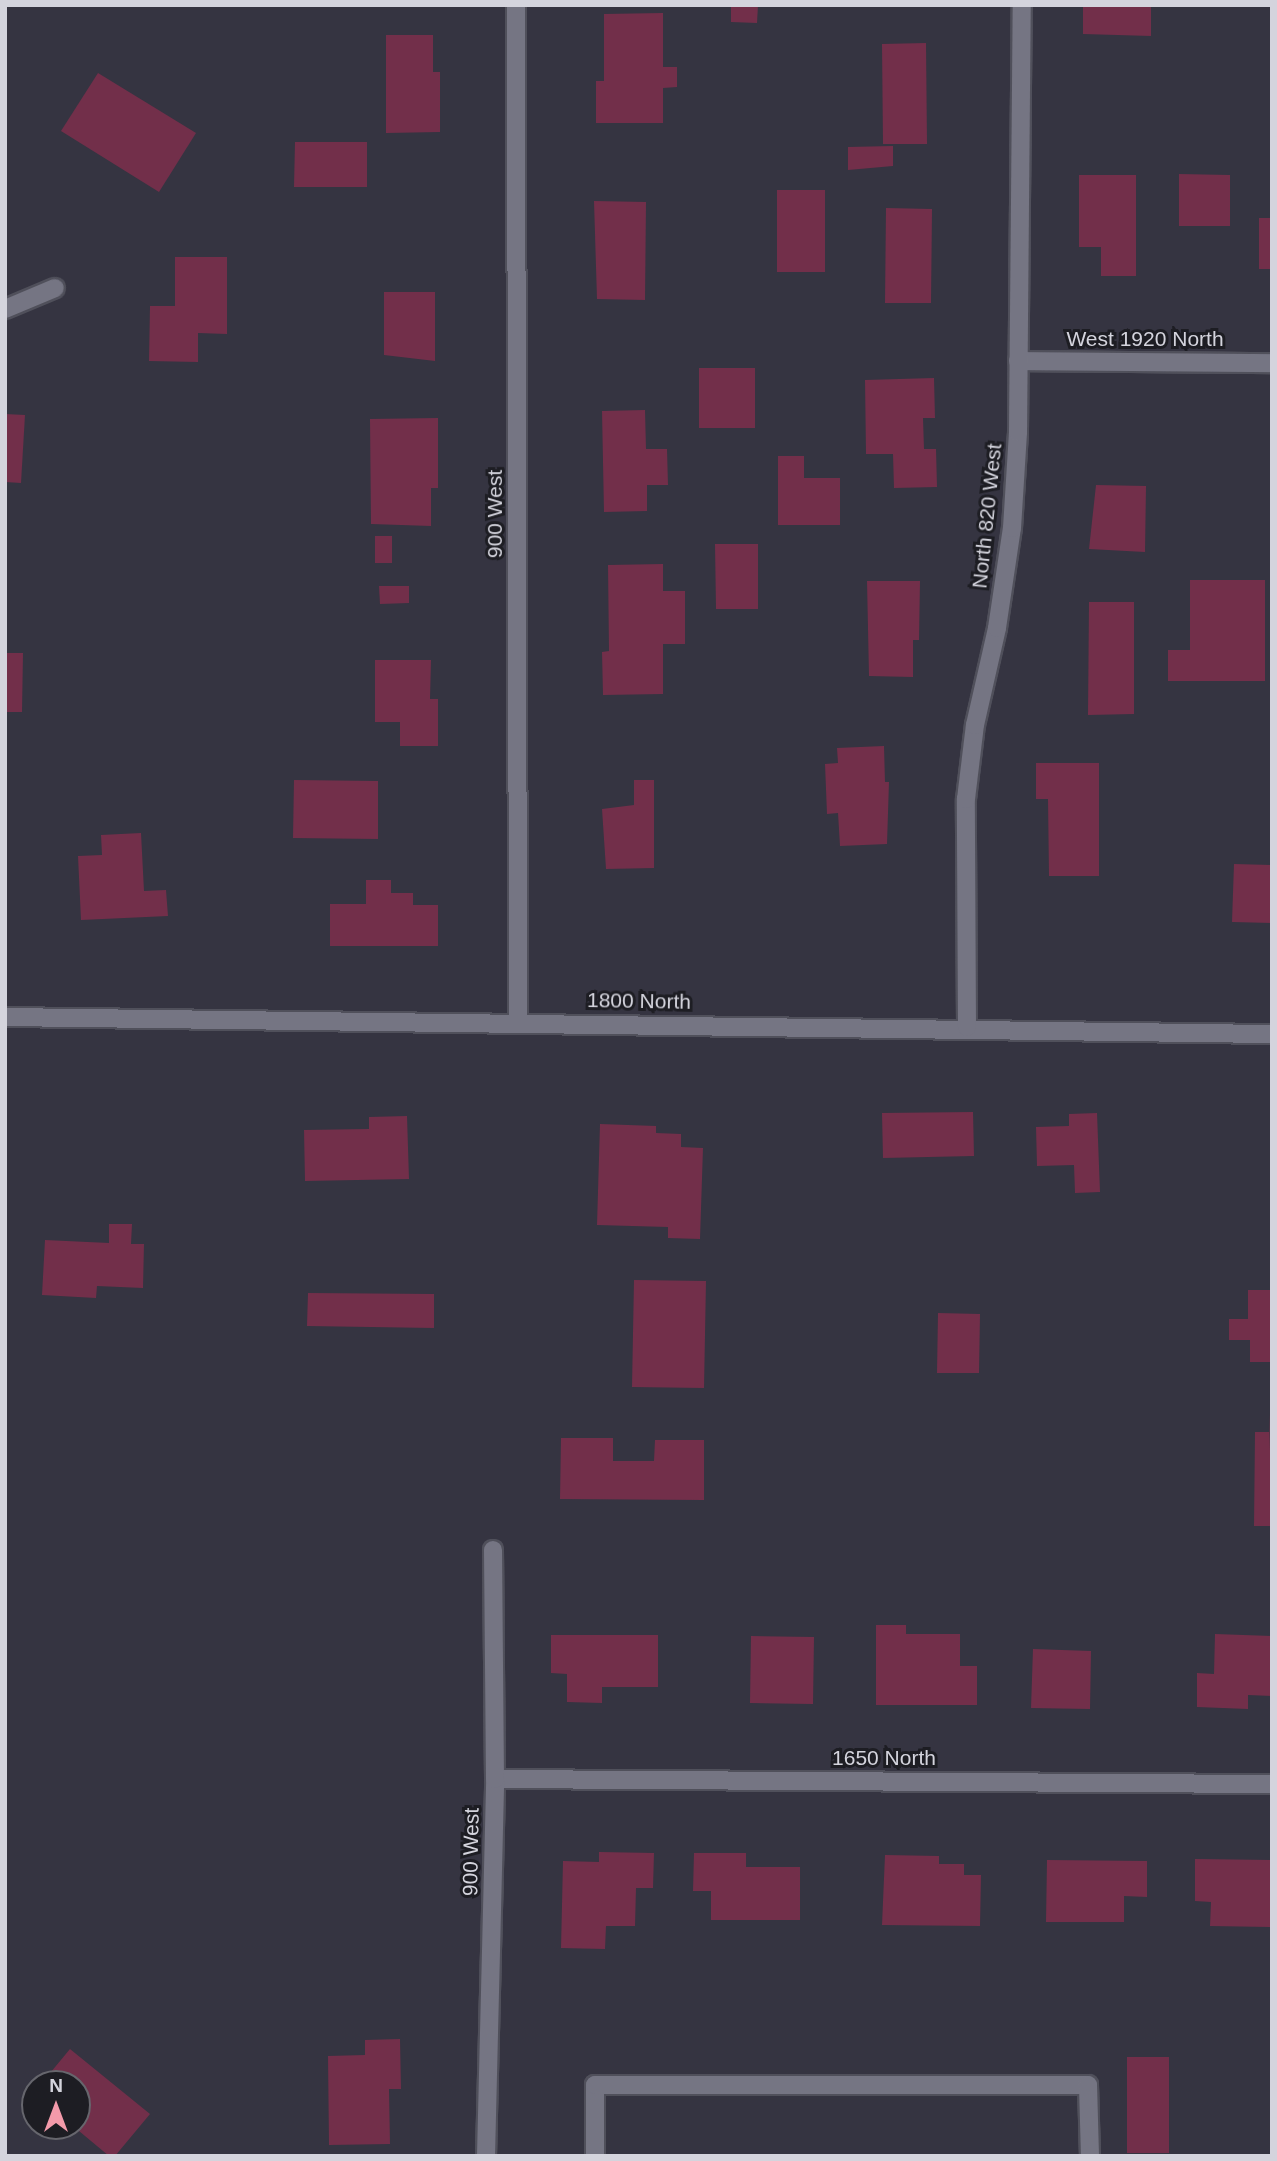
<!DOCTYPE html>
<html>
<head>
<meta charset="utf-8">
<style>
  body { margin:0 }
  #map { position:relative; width:1277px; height:2161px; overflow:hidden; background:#353441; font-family:Arial,sans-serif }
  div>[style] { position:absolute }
  .building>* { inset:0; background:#722f4a }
  .roads { filter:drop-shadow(2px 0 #50505b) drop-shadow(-2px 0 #50505b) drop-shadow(0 2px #50505b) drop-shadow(0 -2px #50505b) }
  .minor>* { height:18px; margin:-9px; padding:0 9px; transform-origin:9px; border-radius:9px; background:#757583 }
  span { translate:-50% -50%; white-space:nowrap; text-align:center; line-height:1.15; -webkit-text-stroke:6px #1d1d23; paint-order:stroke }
  .street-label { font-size:21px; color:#d4d4dd }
  .frame { position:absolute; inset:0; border:7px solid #d4d4dd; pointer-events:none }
  .north { position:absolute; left:21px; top:2070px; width:70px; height:70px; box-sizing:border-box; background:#1d1d23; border:2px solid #66666d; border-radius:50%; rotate:0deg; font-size:19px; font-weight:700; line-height:28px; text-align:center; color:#d4d4dd }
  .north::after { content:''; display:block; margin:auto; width:24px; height:32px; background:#f39aaa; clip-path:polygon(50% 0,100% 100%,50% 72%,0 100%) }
</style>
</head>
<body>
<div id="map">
  <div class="building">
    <i style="clip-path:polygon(731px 5px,758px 5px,757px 23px,731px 22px)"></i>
    <i style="clip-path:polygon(1083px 5px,1151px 5px,1151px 36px,1083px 34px)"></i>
    <i style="clip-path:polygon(663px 13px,663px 67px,677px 67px,677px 87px,663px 88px,663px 123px,596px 123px,596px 81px,604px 81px,604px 14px)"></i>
    <i style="clip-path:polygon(386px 35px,433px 35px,433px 72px,440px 72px,440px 132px,386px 133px)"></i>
    <i style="clip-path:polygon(926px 43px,927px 144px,883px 144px,882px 44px)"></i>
    <i style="clip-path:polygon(98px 73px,196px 133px,159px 192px,61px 131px)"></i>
    <i style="clip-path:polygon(295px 142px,367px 142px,367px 187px,294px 187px)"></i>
    <i style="clip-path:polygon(893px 146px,893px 166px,848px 170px,848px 147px)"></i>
    <i style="clip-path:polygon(1179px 174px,1230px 175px,1230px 226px,1179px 226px)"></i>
    <i style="clip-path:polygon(1079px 175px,1136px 175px,1136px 276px,1101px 276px,1101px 247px,1079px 247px)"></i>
    <i style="clip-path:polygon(777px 190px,825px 190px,825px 272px,777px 272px)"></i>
    <i style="clip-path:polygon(594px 201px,646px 202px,645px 300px,597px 299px)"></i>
    <i style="clip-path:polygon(886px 208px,932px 209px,931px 303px,885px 303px)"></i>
    <i style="clip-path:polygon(1259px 218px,1272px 218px,1272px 269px,1259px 269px)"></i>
    <i style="clip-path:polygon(175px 257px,227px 257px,227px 334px,198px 333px,198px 362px,149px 361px,150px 306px,175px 306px)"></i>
    <i style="clip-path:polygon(384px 292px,435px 292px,435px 361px,384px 355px)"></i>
    <i style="clip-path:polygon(699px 368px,755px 368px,755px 428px,699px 428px)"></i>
    <i style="clip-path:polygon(934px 378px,935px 418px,923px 418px,924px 449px,936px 449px,937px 487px,894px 488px,893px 454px,866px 454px,865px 380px)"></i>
    <i style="clip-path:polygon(645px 410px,646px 449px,667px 449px,668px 485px,647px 485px,647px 511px,604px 512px,602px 411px)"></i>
    <i style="clip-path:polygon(5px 414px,25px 415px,21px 483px,5px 482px)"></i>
    <i style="clip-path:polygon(438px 418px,438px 488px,431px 488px,431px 526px,371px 524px,370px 419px)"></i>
    <i style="clip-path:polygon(778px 456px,804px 456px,804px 478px,840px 478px,840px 525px,778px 525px)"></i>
    <i style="clip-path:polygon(1096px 485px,1146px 486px,1145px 552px,1089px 549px)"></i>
    <i style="clip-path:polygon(375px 536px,392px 536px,392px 563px,375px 563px)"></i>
    <i style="clip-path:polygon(715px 544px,758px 544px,758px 609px,716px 609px)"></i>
    <i style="clip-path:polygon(663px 564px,663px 591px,685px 591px,685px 644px,663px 644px,663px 694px,603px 695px,602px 652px,609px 651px,608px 565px)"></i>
    <i style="clip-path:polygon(1190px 580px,1265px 580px,1265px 681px,1168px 681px,1168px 650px,1190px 650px)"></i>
    <i style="clip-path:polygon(867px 581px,920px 581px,919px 640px,913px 640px,913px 677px,869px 676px)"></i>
    <i style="clip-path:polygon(379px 586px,409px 586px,409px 603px,380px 604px)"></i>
    <i style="clip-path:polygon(1089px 602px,1134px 602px,1134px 714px,1088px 715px)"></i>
    <i style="clip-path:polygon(5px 653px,23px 653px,22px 712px,5px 712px)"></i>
    <i style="clip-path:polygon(375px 660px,431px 660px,430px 699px,438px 699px,438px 746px,400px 746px,400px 722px,375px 722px)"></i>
    <i style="clip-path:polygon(884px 746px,885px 782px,889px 782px,887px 844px,840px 846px,838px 813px,827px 814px,825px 764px,838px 763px,837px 748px)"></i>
    <i style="clip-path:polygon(1036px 763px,1099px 763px,1099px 876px,1049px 876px,1048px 799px,1036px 799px)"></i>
    <i style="clip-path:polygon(294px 780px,378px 781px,378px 839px,293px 838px)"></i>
    <i style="clip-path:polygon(634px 780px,654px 780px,654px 868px,606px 869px,602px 809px,634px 805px)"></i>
    <i style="clip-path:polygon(141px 833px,144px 891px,166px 890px,168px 916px,81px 920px,78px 856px,102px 855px,101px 835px)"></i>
    <i style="clip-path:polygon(1234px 864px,1272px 865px,1272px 923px,1232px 922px)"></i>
    <i style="clip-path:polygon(366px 880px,391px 880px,391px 893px,413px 893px,413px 905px,438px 905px,438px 946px,330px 946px,330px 904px,366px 904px)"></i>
    <i style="clip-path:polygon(973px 1112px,974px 1156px,883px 1158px,882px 1113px)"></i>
    <i style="clip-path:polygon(1097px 1113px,1100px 1192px,1075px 1193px,1074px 1165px,1037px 1166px,1036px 1127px,1069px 1126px,1069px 1114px)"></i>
    <i style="clip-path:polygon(407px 1116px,409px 1179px,305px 1181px,304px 1130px,369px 1129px,369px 1117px)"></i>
    <i style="clip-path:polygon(600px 1124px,656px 1126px,656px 1133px,681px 1134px,681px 1147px,703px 1148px,700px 1239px,668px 1238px,668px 1227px,597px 1225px)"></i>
    <i style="clip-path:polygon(109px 1224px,132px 1224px,131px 1244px,144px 1244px,143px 1288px,97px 1286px,96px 1298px,42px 1295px,45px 1240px,109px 1243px)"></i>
    <i style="clip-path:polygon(634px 1280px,706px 1281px,704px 1388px,632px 1387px)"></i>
    <i style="clip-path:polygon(1248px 1290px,1272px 1290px,1272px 1362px,1250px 1362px,1250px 1340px,1229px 1340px,1229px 1319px,1248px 1319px)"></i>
    <i style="clip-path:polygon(308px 1293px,434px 1294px,434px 1328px,307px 1326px)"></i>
    <i style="clip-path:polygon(938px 1313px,980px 1314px,979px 1373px,937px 1373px)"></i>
    <i style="clip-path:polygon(1269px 1413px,1272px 1526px,1254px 1526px,1255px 1432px,1269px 1432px)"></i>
    <i style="clip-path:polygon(561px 1438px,613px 1438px,613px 1461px,654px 1461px,655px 1440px,704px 1440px,704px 1500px,560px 1499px)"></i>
    <i style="clip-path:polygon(876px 1625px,906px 1625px,906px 1634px,960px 1634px,960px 1666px,977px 1666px,977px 1705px,876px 1705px)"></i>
    <i style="clip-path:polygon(1215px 1634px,1272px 1636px,1272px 1696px,1248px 1695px,1248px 1709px,1197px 1707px,1197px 1673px,1214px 1674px)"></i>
    <i style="clip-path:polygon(551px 1635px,658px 1635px,658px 1687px,602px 1687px,602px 1703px,567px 1702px,567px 1674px,551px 1673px)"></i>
    <i style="clip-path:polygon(751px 1636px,814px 1637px,813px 1704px,750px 1703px)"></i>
    <i style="clip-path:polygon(1033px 1649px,1091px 1651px,1090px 1709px,1031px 1708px)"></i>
    <i style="clip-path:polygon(599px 1852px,654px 1853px,653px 1888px,636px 1888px,635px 1926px,606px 1926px,605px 1949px,561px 1948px,563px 1861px,599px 1862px)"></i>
    <i style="clip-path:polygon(694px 1853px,746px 1853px,746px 1867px,800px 1867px,800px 1920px,711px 1920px,711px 1891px,693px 1891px)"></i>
    <i style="clip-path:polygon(885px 1855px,939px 1856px,939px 1864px,964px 1864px,964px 1875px,981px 1875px,980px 1926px,882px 1925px)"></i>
    <i style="clip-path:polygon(1195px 1859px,1272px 1860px,1270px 1927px,1210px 1926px,1211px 1902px,1195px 1901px)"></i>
    <i style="clip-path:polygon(1047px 1860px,1147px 1861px,1147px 1897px,1124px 1896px,1124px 1922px,1046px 1922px)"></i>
    <i style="clip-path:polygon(400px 2039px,401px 2089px,389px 2089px,390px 2144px,329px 2145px,328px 2056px,365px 2055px,365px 2040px)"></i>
    <i style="clip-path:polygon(70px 2049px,150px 2114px,115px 2156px,109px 2156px,73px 2126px,77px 2126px,77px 2084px,41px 2084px)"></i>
    <i style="clip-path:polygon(1127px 2057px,1169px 2057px,1169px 2153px,1127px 2153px)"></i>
  </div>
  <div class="roads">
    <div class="minor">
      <i style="left:516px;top:5px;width:1018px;rotate:89.89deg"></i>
      <i style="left:5px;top:309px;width:54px;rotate:-22.8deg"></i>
      <i style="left:1018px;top:361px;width:254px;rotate:0.5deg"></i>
      <i style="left:5px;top:1017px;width:1267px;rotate:0.77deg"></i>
      <i style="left:967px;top:1027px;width:228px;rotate:-90.3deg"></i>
      <i style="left:966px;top:799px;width:75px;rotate:-83.1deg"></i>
      <i style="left:975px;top:725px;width:99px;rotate:-77.2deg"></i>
      <i style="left:997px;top:628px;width:101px;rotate:-81.5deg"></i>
      <i style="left:1012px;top:528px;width:96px;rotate:-86.4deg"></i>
      <i style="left:1018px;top:432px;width:427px;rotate:-89.5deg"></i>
      <i style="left:495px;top:1779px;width:777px;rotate:0.37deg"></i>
      <i style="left:486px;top:2156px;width:377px;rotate:-88.6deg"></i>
      <i style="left:495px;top:1779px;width:229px;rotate:-90.5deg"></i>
      <i style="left:595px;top:2156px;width:71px;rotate:-90deg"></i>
      <i style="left:595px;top:2085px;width:493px"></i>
      <i style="left:1088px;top:2085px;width:71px;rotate:88.4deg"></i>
    </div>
  </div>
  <div class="street-label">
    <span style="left:1145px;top:339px">West 1920 North</span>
    <span style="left:495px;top:514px;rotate:-90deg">900 West</span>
    <span style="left:987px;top:516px;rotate:-84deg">North 820 West</span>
    <span style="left:639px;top:1001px;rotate:1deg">1800 North</span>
    <span style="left:884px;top:1758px">1650 North</span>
    <span style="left:471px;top:1852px;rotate:-89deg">900 West</span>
  </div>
  <div class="frame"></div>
  <div class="north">N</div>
</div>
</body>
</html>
